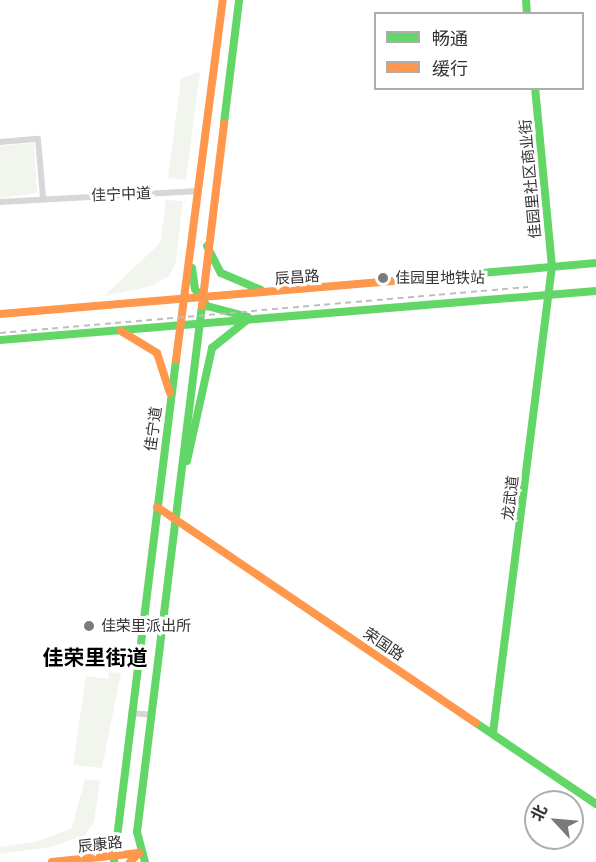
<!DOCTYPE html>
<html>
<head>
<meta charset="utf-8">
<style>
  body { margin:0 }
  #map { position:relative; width:596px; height:862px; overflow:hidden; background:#fff; font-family:Helvetica,"Noto Sans SC",sans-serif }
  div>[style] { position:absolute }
  .green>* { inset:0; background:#f1f5ed }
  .street>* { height:6px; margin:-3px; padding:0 3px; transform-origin:3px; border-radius:3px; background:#d7d7d7 }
  .fast>* { height:8px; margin:-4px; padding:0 4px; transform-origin:4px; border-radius:4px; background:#63d668 }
  .slow>* { height:8px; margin:-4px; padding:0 4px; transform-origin:4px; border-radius:4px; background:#ff974d }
  .rail>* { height:2px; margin-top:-1px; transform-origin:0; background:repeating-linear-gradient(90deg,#bebebe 0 6px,transparent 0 10.5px) }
  .dots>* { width:16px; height:16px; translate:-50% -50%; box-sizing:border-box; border:3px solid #fff; border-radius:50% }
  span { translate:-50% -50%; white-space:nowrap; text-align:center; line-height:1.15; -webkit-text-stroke:6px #fff; paint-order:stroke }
  .street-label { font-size:15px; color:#333 }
  .poi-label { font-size:15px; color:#333 }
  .left { translate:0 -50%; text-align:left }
  .district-label { font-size:21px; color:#000; font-weight:700 }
  .legend { position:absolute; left:374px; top:12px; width:210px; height:78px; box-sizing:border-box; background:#fff; border:2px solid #adadad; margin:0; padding:8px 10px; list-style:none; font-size:18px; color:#333 }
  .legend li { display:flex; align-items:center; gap:12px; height:30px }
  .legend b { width:30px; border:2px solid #adadad }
  .north { position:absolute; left:524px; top:790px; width:60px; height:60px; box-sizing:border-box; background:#fff; border:2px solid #adadad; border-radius:50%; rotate:296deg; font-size:16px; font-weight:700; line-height:24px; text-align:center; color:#333 }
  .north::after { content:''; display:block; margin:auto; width:21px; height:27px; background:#7a7a7a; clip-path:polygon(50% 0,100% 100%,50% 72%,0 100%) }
</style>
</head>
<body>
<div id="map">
  <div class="green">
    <i style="clip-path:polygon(200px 72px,186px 180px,168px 178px,181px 78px)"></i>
    <i style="clip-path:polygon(34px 143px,37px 193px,0 198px,0 146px)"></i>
    <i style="clip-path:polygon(166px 200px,183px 201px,176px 262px,169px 276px,152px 286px,104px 296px,160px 243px)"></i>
    <i style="clip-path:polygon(109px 672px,121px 673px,102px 768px,73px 765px,86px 676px,108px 679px)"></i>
    <i style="clip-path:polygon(85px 779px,100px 781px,94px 822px,85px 835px,51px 847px,0 854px,0 847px,36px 842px,72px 828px)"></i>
  </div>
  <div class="street">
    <i style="left:0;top:142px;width:38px;rotate:-5deg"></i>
    <i style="left:38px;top:139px;width:58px;rotate:85.1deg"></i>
    <i style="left:0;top:202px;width:199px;rotate:-3.2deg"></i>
    <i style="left:131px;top:713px;width:21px;rotate:5deg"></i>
  </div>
  <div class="fast">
    <i style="left:526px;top:0;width:14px;rotate:86deg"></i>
    <i style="left:224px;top:123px;width:124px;rotate:-83deg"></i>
    <i style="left:207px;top:246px;width:30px;rotate:63deg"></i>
    <i style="left:221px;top:273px;width:43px;rotate:23deg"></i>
    <i style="left:192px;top:268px;width:21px;rotate:82deg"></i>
    <i style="left:195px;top:289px;width:21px;rotate:55deg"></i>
    <i style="left:207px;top:306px;width:42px;rotate:15deg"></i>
    <i style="left:402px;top:280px;width:195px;rotate:-5deg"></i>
    <i style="left:0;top:340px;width:598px;rotate:-4.7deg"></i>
    <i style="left:187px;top:461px;width:116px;rotate:-77.5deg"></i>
    <i style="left:212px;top:348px;width:43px;rotate:-38.5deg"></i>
    <i style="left:476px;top:723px;width:145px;rotate:34deg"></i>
    <i style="left:493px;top:733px;width:470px;rotate:-82.8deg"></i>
    <i style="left:552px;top:267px;width:180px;rotate:-95.4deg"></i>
    <i style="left:114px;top:862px;width:506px;rotate:-82.96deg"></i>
    <i style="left:145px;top:862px;width:31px;rotate:-105deg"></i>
    <i style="left:137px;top:832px;width:530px;rotate:-82.96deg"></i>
  </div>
  <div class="slow">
    <i style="left:202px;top:306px;width:184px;rotate:-83.1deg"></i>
    <i style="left:0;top:314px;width:403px;rotate:-4.8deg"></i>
    <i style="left:121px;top:331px;width:42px;rotate:31.4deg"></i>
    <i style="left:157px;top:353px;width:42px;rotate:72deg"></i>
    <i style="left:176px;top:360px;width:363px;rotate:-82.6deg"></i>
    <i style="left:157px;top:507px;width:385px;rotate:34.1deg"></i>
    <i style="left:52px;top:862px;width:87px;rotate:-5.9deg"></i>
    <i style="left:130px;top:862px;width:13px;rotate:-45deg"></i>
  </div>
  <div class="rail">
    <i style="left:0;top:333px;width:530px;rotate:-4.98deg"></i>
  </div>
  <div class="dots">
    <i style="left:383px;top:278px;background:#7a7a7a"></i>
    <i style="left:89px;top:626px;background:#7a7a7a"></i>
  </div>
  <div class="street-label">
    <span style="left:530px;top:179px;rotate:-95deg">佳园里社区商业街</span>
    <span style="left:121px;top:194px;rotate:-2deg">佳宁中道</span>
    <span style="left:297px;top:277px;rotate:-4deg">辰昌路</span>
    <span style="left:153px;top:429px;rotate:-82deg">佳宁道</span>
    <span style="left:510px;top:498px;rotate:-83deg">龙武道</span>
    <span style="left:384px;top:644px;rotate:34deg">荣国路</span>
    <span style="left:100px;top:844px;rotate:-6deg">辰康路</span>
  </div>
  <div class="poi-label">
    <span class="left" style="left:395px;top:278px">佳园里地铁站</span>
    <span class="left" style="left:101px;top:626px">佳荣里派出所</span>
  </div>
  <div class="district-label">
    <span style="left:95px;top:658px">佳荣里街道</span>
  </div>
  <ul class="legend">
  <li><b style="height:8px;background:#63d668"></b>畅通</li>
  <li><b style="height:8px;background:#ff974d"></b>缓行</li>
  </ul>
  <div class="north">北</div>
</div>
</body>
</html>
